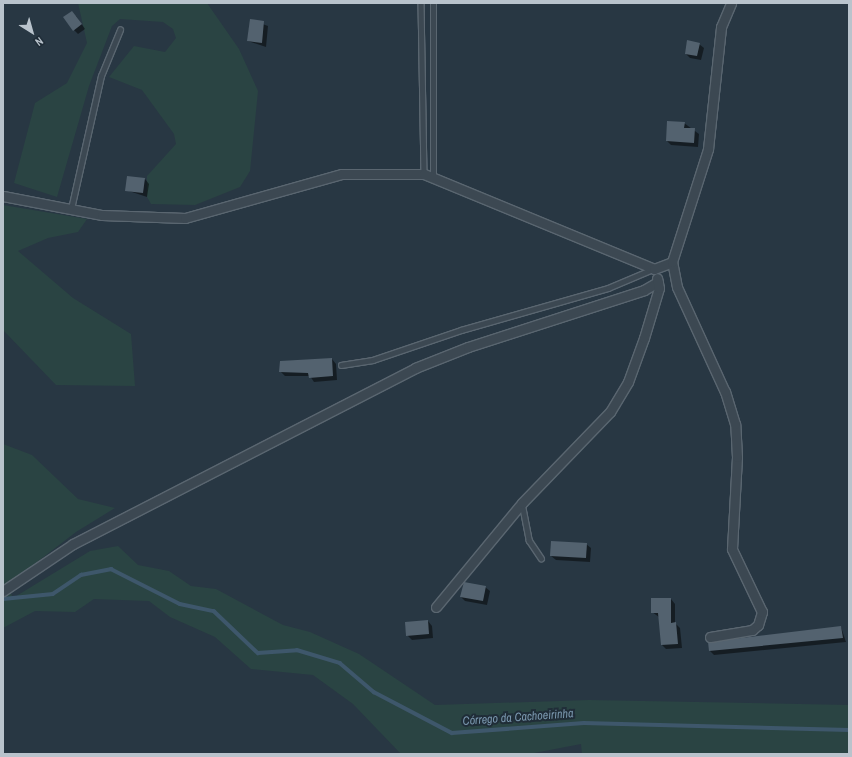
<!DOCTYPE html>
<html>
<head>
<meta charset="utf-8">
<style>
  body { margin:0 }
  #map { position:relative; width:852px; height:757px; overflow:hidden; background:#283743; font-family:"Archivo Narrow",sans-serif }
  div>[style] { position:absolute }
  .green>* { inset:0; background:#2a4443 }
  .shadow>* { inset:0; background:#0007 }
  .stream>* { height:3.5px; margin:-1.75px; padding:0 1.75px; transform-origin:1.75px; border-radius:1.75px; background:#3e576b }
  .building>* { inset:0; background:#53626f }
  .roads { filter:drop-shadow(1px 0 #5a6670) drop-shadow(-1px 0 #5a6670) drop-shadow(0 1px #5a6670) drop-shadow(0 -1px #5a6670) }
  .service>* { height:4.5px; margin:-2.25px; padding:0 2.25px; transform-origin:2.25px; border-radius:2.25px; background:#3c4852 }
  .minor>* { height:9px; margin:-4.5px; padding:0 4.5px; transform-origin:4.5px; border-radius:4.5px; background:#3c4852 }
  span { translate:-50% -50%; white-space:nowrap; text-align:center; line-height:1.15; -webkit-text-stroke:4px #202d38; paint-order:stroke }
  .water-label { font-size:12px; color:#7a97ae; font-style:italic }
  .frame { position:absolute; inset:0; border:4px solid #b9c3cc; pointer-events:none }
  .north { position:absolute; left:12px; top:12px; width:40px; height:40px; -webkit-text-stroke:3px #202d38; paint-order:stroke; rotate:143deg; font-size:11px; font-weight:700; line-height:16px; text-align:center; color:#b9c3cc }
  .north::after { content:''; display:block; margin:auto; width:14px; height:18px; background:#b9c3cc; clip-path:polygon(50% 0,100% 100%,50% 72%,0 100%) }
</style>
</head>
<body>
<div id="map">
  <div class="green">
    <i style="clip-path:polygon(78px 3px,207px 3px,239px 49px,258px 91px,250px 171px,240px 187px,195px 205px,151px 204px,147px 197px,147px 176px,176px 144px,174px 134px,142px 90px,109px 77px,134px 46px,165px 52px,176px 38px,173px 29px,163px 22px,120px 19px,112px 26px,89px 86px,57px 197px,14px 183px,35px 103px,67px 83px,87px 43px)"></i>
    <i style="clip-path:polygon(3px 205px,87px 219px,78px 232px,48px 238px,18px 251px,73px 298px,131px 334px,135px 386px,56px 385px,3px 330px)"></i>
    <i style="clip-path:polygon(3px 444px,32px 455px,78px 499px,115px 508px,76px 532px,7px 585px,13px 598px,90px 551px,118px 546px,138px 565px,169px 571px,191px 586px,216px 589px,283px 625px,310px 632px,359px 654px,435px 705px,589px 700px,849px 705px,849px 754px,582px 754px,581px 744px,529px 754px,401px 754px,353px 704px,313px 675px,251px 669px,215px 637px,170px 617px,149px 601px,94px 599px,75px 612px,35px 611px,3px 628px)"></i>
  </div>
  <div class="shadow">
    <i style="clip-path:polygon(76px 16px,85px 29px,78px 34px,74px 30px)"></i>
    <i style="clip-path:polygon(251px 20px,268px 26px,266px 47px,248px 41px)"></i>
    <i style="clip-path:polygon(699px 44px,704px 48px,701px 60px,690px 58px,686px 54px)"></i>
    <i style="clip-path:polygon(684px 123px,699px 134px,698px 147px,671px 145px,667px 141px)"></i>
    <i style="clip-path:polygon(145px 179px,149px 184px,147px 197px,126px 190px)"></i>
    <i style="clip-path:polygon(332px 359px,336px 364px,337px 380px,314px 382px,310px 376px,285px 376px,280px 371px)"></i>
    <i style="clip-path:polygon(586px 544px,591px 548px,590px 562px,556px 560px,551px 556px)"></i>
    <i style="clip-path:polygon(485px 587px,490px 591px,487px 605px,465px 601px,461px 597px)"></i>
    <i style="clip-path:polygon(671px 599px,675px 604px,675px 623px,680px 628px,682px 648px,666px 649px,662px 645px,659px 617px,652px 612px)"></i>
    <i style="clip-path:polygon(428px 621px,432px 626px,433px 638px,412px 640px,407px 635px)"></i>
    <i style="clip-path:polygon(841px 627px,846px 642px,714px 655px,709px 650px)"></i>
  </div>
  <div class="stream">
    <i style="left:3px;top:599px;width:50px;rotate:-5.7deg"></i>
    <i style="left:53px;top:594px;width:34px;rotate:-34deg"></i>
    <i style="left:81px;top:575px;width:31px;rotate:-11deg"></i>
    <i style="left:111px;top:569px;width:77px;rotate:26.9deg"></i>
    <i style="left:180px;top:604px;width:35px;rotate:12deg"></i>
    <i style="left:214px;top:611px;width:61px;rotate:43.7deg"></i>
    <i style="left:258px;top:653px;width:39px;rotate:-4deg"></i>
    <i style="left:297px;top:650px;width:45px;rotate:16.8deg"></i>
    <i style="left:340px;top:663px;width:45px;rotate:40.5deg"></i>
    <i style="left:374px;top:692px;width:88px;rotate:27.7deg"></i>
    <i style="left:452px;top:733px;width:132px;rotate:-4.3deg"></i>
    <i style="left:584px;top:723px;width:265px;rotate:1.5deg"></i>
  </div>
  <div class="building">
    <i style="clip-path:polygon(72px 11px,82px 24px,73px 31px,63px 17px)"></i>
    <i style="clip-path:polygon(250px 19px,264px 21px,262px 43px,247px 41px)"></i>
    <i style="clip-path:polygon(687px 40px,700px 43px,697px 56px,685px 54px)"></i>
    <i style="clip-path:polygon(667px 121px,685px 122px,684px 128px,695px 128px,694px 143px,666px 141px)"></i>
    <i style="clip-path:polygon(127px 176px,145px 178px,143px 193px,125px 191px)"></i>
    <i style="clip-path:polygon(332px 358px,333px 376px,309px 378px,308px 373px,279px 372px,280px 361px)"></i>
    <i style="clip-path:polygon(551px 541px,587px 543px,586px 558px,550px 556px)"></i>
    <i style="clip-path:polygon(464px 582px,486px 586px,483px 601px,460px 597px)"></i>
    <i style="clip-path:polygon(651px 598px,671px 598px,671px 623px,676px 622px,678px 644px,661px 645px,658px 613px,651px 613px)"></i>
    <i style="clip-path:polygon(428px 620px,429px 634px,406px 636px,405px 622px)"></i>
    <i style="clip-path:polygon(841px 626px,843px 638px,709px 651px,708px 642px)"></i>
  </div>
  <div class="roads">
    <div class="service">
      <i style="left:421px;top:3px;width:171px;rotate:89deg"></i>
      <i style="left:433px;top:176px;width:173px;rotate:-90deg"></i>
      <i style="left:71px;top:209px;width:136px;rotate:-77.3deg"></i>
      <i style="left:101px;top:76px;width:50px;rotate:-67.6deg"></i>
      <i style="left:341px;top:365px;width:32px;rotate:-9deg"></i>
      <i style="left:373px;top:360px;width:93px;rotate:-18.8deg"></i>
      <i style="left:461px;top:330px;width:153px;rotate:-15.9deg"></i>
      <i style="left:608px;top:288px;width:49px;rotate:-22.9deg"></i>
      <i style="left:522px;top:503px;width:38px;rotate:79deg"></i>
      <i style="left:529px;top:540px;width:22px;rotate:56deg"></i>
    </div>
    <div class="minor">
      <i style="left:3px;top:196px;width:101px;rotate:10.9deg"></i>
      <i style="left:102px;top:215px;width:83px;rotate:2.1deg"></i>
      <i style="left:185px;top:218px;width:163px;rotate:-15.7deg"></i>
      <i style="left:342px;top:174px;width:82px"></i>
      <i style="left:424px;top:174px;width:249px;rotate:22.4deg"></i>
      <i style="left:654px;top:269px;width:19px;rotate:-21deg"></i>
      <i style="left:3px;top:591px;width:84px;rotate:-33.9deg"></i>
      <i style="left:73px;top:544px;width:385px;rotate:-27.2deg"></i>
      <i style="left:415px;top:368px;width:57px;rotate:-21.6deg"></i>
      <i style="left:468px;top:347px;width:185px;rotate:-17.9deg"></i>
      <i style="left:644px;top:290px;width:16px;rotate:-30deg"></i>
      <i style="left:436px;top:607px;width:135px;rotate:-50.4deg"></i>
      <i style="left:522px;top:503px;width:127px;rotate:-46deg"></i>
      <i style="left:610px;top:412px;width:35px;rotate:-59deg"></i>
      <i style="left:628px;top:382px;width:47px;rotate:-70deg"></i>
      <i style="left:644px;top:338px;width:52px;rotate:-73.3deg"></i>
      <i style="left:659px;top:288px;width:10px;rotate:-101deg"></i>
      <i style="left:710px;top:637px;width:43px;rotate:-9.5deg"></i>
      <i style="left:752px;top:630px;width:8px;rotate:-40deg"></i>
      <i style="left:758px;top:625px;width:14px;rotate:-73deg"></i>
      <i style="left:762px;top:612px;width:70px;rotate:-115.5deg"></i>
      <i style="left:732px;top:549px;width:92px;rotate:-86.9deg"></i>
      <i style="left:737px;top:457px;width:33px;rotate:-93deg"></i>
      <i style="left:735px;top:424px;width:34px;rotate:-107deg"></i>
      <i style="left:725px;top:392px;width:115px;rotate:-114.6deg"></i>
      <i style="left:677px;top:287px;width:25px;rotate:-101deg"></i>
      <i style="left:672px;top:262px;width:119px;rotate:-72.3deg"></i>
      <i style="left:708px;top:149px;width:123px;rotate:-83.9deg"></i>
      <i style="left:721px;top:27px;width:26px;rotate:-67deg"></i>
    </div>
  </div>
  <div class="water-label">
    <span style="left:518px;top:718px;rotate:-4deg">Córrego da Cachoeirinha</span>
  </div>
  <div class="frame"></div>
  <div class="north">N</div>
</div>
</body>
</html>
